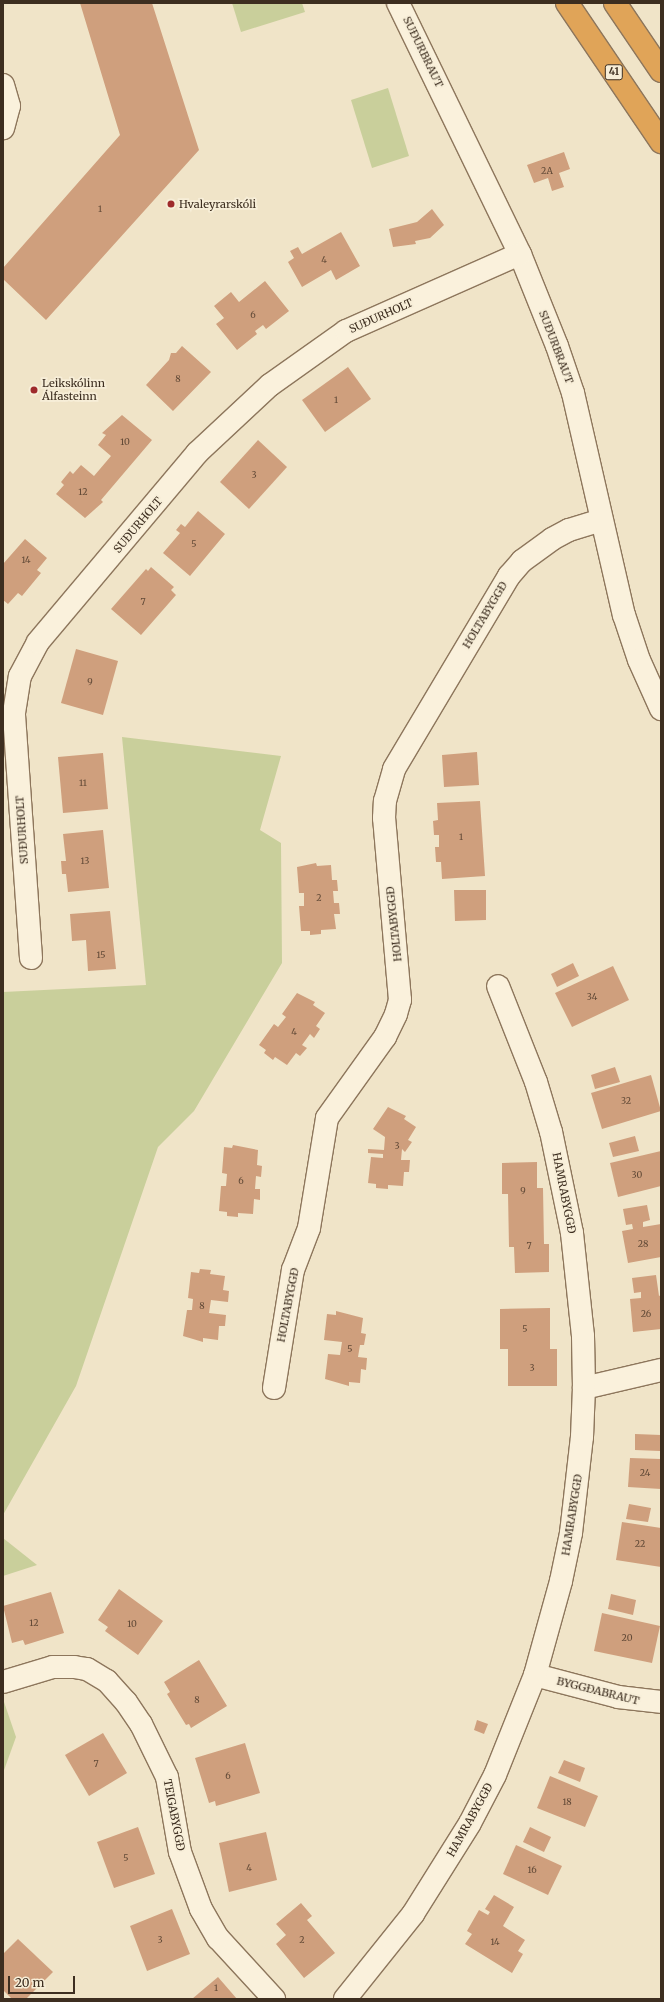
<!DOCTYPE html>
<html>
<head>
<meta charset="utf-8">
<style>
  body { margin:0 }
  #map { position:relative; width:664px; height:2002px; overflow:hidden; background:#f0e4c8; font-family:Merriweather,serif }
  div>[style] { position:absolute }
  .green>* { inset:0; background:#c9cf9b }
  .building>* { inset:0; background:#cf9f7d }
  .roads { filter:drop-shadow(1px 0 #8d765c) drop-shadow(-1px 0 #8d765c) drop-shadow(0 1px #8d765c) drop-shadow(0 -1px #8d765c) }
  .minor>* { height:22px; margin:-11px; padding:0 11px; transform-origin:11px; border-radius:11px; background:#faf1dc }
  .highway>* { height:22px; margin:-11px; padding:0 11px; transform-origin:11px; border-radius:11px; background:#e0a458 }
  .dots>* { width:11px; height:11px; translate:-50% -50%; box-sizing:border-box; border:2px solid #f7eed8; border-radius:50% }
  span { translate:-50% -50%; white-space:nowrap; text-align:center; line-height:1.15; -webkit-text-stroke:3.5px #f7eed8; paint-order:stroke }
  .number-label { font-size:9px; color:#624a37 }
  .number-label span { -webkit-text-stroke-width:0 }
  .shield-label span { padding:1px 3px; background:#f7eed8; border:1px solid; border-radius:3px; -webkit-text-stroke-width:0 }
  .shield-label { font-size:10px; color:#3d2e20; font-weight:700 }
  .street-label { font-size:11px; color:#3d2e20 }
  .poi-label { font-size:11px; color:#3d2e20 }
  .left { translate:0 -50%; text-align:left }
  .frame { position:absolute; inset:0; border:4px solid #3d2e20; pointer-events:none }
  .scale { position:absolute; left:8px; top:1976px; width:67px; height:18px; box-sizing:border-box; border:2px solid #3d2e20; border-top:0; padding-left:5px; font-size:12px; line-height:14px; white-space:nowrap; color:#3d2e20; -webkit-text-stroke:3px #f7eed8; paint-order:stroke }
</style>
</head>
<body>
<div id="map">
  <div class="green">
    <i style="clip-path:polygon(232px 3px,302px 3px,305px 12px,241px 32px)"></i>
    <i style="clip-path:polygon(388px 88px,409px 156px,372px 168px,351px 100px)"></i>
    <i style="clip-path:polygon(122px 737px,281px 756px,260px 830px,281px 843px,282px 963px,194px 1111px,158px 1147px,76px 1386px,3px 1515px,3px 992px,146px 985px)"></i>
    <i style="clip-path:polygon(3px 1538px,37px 1565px,3px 1576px)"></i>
    <i style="clip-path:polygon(3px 1699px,16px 1737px,3px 1773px)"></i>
  </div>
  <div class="building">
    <i style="clip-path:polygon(80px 3px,152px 3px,199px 150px,46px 320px,3px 279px,3px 268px,120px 135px)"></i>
    <i style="clip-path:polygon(564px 152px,570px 169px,559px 173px,564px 187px,552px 191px,548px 178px,534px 183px,527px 165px)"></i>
    <i style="clip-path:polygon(432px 209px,444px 225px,430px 238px,415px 241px,416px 244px,393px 247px,389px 229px,417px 222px)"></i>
    <i style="clip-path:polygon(341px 232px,360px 266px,336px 280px,331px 270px,302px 287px,288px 262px,294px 258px,290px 251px,298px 247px,302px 254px)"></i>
    <i style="clip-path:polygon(265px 281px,289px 311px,266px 329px,263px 325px,255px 331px,257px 334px,237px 350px,216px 324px,224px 318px,214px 306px,231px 292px,239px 302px)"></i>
    <i style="clip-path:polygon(182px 346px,211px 372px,173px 411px,146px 385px,169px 360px,171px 353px,176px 353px)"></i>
    <i style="clip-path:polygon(348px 367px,371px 399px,325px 432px,302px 400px)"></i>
    <i style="clip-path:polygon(122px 415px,152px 440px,101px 500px,103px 502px,85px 518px,56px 494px,64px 485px,61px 482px,70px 471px,73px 474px,81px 465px,94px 476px,111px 456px,98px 445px,106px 435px,102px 433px)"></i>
    <i style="clip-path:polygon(258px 440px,287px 467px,249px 509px,220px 482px)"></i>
    <i style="clip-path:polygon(198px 511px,225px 534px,190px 576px,163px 553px,180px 533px,176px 530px,181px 524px,185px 527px)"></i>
    <i style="clip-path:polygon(25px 539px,47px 558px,37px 570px,41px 573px,22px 596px,18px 593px,8px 604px,3px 600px,3px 564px)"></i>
    <i style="clip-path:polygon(151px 567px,174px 587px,171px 590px,176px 595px,141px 635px,111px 609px,146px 569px,148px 571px)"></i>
    <i style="clip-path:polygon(76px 649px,118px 661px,103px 715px,61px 703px)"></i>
    <i style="clip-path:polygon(477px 752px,479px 785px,444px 787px,442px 755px)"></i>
    <i style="clip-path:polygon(103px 753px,108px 809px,63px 813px,58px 757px)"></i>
    <i style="clip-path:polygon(480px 801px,485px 876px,442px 879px,441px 862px,436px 862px,435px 847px,439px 847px,439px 835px,434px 835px,433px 821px,438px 820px,437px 803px)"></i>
    <i style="clip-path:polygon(103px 830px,109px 888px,68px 892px,66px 874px,62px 874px,61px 861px,66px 861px,63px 834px)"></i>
    <i style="clip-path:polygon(316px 863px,317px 866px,331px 865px,332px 880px,337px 880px,338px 891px,333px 891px,334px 903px,339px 903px,340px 914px,334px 914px,336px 929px,321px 930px,321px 934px,310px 935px,310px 931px,301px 931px,299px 906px,304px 906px,304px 893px,299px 893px,297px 867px)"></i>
    <i style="clip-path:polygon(454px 890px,486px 890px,486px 920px,455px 921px)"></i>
    <i style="clip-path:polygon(110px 911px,116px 969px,88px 971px,86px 940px,72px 941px,70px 914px)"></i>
    <i style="clip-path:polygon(573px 963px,579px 976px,557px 987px,551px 974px)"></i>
    <i style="clip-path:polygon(613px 966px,629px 1000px,572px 1027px,555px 993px)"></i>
    <i style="clip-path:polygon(297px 993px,315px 1002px,313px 1005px,325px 1013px,316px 1026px,320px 1029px,314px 1038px,310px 1034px,302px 1045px,307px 1048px,300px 1056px,296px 1053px,287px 1065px,275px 1057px,273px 1060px,264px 1053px,266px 1050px,259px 1045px,274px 1024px,278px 1027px,286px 1017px,282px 1014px)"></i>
    <i style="clip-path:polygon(615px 1067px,620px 1082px,595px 1089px,591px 1075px)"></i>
    <i style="clip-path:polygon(651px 1075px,661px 1111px,602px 1129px,591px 1093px)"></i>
    <i style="clip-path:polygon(388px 1107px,406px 1116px,404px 1119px,416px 1127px,408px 1140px,412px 1142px,405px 1152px,402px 1149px,401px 1160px,410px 1160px,409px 1172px,404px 1172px,403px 1186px,388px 1185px,388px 1189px,376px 1188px,376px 1184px,368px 1183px,371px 1157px,383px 1158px,383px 1154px,368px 1153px,368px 1149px,384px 1150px,385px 1137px,373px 1129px)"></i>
    <i style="clip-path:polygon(635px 1136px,639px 1151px,613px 1157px,609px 1143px)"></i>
    <i style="clip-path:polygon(233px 1145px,258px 1150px,257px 1165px,262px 1166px,261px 1177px,256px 1176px,255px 1189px,260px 1189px,260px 1200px,254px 1199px,253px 1214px,238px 1213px,238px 1217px,227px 1216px,227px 1212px,219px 1211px,221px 1186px,226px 1186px,227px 1174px,222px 1173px,224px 1147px,232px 1148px)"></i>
    <i style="clip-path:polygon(661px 1151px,661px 1186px,618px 1197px,610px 1163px)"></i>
    <i style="clip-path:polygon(537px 1162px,537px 1188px,543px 1188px,544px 1244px,549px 1244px,549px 1272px,515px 1273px,514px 1247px,509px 1247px,508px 1194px,502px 1194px,502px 1163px)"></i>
    <i style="clip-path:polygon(647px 1205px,650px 1220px,643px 1222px,643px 1227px,661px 1224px,661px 1257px,628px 1263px,622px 1231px,633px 1229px,632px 1224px,626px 1225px,623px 1209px)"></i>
    <i style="clip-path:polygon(200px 1269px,211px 1270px,210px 1274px,225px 1276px,223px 1290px,229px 1291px,228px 1302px,211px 1300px,209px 1313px,226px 1315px,225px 1326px,219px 1326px,218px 1340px,203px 1338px,203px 1342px,183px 1336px,187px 1310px,192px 1310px,193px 1299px,188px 1298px,191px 1272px,199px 1273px)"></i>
    <i style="clip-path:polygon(656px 1275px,659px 1296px,661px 1295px,661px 1329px,633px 1332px,630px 1299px,641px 1298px,641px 1292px,634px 1293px,632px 1278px)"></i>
    <i style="clip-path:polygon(550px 1308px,550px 1349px,557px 1349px,557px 1386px,508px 1386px,508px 1349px,500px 1349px,500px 1309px)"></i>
    <i style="clip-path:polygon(336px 1311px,363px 1318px,361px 1333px,366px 1334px,364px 1345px,360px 1345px,358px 1357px,367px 1358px,366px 1370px,361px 1369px,360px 1383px,349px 1382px,349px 1386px,325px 1379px,328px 1354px,340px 1355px,342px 1342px,324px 1340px,327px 1314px,336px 1315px)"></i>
    <i style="clip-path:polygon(635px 1434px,661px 1435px,660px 1451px,635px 1450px)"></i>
    <i style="clip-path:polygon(630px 1458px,661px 1459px,661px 1489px,628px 1487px)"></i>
    <i style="clip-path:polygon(629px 1504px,651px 1508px,648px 1522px,626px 1519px)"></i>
    <i style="clip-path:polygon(622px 1522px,661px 1528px,661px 1567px,616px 1560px)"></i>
    <i style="clip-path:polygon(119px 1589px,163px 1621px,138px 1655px,105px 1631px,108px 1627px,98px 1620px)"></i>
    <i style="clip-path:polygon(51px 1592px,64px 1633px,25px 1645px,23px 1640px,12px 1643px,3px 1606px)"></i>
    <i style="clip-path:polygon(611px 1594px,636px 1600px,633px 1615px,608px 1609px)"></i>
    <i style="clip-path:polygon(602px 1613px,660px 1626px,652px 1663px,594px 1651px)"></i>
    <i style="clip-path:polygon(199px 1660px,227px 1706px,191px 1728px,189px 1724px,186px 1725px,167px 1694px,170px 1692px,164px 1682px)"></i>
    <i style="clip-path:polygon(477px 1720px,488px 1724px,484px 1734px,474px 1730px)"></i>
    <i style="clip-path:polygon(103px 1733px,127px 1773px,89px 1796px,65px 1755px)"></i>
    <i style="clip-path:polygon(245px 1743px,260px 1793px,216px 1806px,215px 1801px,209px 1803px,195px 1758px)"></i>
    <i style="clip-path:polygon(564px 1760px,585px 1768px,580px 1782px,558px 1773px)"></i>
    <i style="clip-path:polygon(550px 1776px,598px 1796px,585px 1827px,537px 1808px)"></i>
    <i style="clip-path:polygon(138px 1827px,155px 1874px,114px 1888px,97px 1842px)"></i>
    <i style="clip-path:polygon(530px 1827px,551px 1837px,544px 1852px,523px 1842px)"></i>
    <i style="clip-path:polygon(266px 1832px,277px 1880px,229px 1892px,219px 1843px)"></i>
    <i style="clip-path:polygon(516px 1845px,562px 1866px,548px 1895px,503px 1874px)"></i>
    <i style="clip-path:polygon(494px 1895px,514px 1907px,503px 1926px,525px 1940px,518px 1951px,523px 1954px,512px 1973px,465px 1944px,472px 1934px,467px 1931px,479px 1910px,488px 1915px,490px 1912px,485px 1909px)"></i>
    <i style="clip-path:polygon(301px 1903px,312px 1916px,307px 1920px,335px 1953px,304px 1978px,276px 1944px,286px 1935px,276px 1924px)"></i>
    <i style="clip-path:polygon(172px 1909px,190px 1954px,147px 1971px,130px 1926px)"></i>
    <i style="clip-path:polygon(18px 1939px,53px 1972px,26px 1999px,12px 1999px,3px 1990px,3px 1954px)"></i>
    <i style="clip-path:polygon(218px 1977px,237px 1999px,192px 1999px)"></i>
  </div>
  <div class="roads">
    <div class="minor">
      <i style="left:398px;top:3px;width:279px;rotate:64.1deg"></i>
      <i style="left:520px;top:254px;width:99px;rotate:68.1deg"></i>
      <i style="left:557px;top:346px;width:50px;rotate:71.2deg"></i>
      <i style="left:573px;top:393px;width:228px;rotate:77.1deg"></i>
      <i style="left:624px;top:615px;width:47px;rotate:71.6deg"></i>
      <i style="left:639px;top:660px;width:54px;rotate:65.8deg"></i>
      <i style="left:3px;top:85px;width:22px;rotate:74deg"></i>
      <i style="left:9px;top:106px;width:23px;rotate:105deg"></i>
      <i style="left:31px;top:958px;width:246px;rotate:-94deg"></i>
      <i style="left:14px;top:713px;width:37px;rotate:-81deg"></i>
      <i style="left:20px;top:676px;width:38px;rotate:-62deg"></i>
      <i style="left:38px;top:642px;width:247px;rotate:-49.9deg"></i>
      <i style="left:197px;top:453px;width:100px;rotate:-43deg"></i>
      <i style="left:270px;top:385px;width:93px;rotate:-35.4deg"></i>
      <i style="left:346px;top:331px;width:190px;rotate:-23.9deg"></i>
      <i style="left:274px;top:1388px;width:120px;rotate:-80.9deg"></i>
      <i style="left:293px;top:1270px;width:45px;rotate:-69.1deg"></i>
      <i style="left:309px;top:1228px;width:111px;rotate:-80.7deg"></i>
      <i style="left:327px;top:1118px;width:100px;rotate:-54.4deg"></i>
      <i style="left:385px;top:1037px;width:25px;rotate:-64deg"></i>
      <i style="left:396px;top:1014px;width:15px;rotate:-74deg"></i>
      <i style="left:400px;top:1000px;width:183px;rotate:-95deg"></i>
      <i style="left:384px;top:818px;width:17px;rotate:-87deg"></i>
      <i style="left:385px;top:801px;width:33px;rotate:-74deg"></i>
      <i style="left:394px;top:769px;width:225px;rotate:-59.2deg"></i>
      <i style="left:509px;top:576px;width:20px;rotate:-49deg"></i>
      <i style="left:522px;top:561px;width:37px;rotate:-36deg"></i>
      <i style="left:552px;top:539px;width:19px;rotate:-28deg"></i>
      <i style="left:569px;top:530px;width:34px;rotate:-17deg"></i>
      <i style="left:584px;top:1388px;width:79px;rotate:-13.2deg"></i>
      <i style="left:535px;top:1675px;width:86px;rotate:14.8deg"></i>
      <i style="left:618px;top:1697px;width:43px;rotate:6.6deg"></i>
      <i style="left:3px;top:1682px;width:52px;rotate:-16.7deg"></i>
      <i style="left:53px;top:1667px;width:21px"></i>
      <i style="left:74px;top:1667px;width:13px;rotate:9deg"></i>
      <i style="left:87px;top:1669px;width:23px;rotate:31deg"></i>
      <i style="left:107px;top:1681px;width:28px;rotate:48deg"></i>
      <i style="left:126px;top:1702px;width:27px;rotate:56deg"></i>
      <i style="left:141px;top:1724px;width:59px;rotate:63.9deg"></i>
      <i style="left:167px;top:1777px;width:76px;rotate:80.2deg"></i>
      <i style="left:180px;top:1852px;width:61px;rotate:69.8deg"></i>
      <i style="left:201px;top:1909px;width:34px;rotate:60deg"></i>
      <i style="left:218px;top:1938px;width:83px;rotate:47.4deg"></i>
      <i style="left:345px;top:1999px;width:109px;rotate:-51.3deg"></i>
      <i style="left:413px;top:1914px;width:107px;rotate:-57.9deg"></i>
      <i style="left:470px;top:1823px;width:54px;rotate:-62.5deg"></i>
      <i style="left:495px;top:1775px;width:108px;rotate:-68.2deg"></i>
      <i style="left:535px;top:1675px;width:98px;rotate:-74.5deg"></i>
      <i style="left:561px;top:1581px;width:49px;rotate:-78.2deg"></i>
      <i style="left:571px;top:1533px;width:97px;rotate:-83.5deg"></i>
      <i style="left:582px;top:1437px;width:49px;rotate:-87.7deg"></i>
      <i style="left:584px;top:1388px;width:52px;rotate:-91.1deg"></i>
      <i style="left:583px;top:1336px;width:104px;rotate:-96.1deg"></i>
      <i style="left:572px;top:1233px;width:103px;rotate:-101.7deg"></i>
      <i style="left:551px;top:1132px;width:52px;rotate:-106.7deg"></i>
      <i style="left:536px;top:1082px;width:103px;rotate:-111.6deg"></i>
    </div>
    <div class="highway">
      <i style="left:567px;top:3px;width:168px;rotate:55.9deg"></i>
      <i style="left:615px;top:3px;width:82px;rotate:55.9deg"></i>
    </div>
  </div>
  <div class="dots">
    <i style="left:171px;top:204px;background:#9e2a2b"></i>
    <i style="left:34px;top:390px;background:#9e2a2b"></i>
  </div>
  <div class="number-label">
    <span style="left:547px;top:171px">2A</span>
    <span style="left:100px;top:209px">1</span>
    <span style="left:324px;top:260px">4</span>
    <span style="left:253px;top:315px">6</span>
    <span style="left:178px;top:379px">8</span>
    <span style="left:336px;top:400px">1</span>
    <span style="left:125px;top:442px">10</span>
    <span style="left:254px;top:475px">3</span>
    <span style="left:83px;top:492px">12</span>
    <span style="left:194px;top:544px">5</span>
    <span style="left:26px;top:560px">14</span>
    <span style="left:143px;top:602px">7</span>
    <span style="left:90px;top:682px">9</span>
    <span style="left:83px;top:783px">11</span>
    <span style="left:461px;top:837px">1</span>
    <span style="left:85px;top:861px">13</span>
    <span style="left:319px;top:898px">2</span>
    <span style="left:101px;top:955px">15</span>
    <span style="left:592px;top:997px">34</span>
    <span style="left:294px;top:1032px">4</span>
    <span style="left:626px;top:1101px">32</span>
    <span style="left:397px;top:1146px">3</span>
    <span style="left:637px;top:1175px">30</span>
    <span style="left:241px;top:1181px">6</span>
    <span style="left:523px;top:1191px">9</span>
    <span style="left:643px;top:1244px">28</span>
    <span style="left:529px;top:1246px">7</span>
    <span style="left:202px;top:1306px">8</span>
    <span style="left:646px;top:1314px">26</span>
    <span style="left:525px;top:1329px">5</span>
    <span style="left:350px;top:1349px">5</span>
    <span style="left:532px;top:1368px">3</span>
    <span style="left:645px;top:1473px">24</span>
    <span style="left:640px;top:1544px">22</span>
    <span style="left:34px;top:1623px">12</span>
    <span style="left:132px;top:1624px">10</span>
    <span style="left:627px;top:1638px">20</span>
    <span style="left:197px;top:1700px">8</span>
    <span style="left:96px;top:1764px">7</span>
    <span style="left:228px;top:1776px">6</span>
    <span style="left:567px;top:1802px">18</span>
    <span style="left:126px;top:1858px">5</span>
    <span style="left:249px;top:1868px">4</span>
    <span style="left:532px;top:1870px">16</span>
    <span style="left:160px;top:1940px">3</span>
    <span style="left:302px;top:1940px">2</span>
    <span style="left:495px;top:1942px">14</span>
    <span style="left:216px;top:1988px">1</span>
  </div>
  <div class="shield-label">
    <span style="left:614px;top:72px">41</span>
  </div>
  <div class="street-label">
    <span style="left:423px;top:52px;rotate:64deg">SUÐURBRAUT</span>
    <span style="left:381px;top:316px;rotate:-24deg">SUÐURHOLT</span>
    <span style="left:556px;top:347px;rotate:69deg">SUÐURBRAUT</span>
    <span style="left:138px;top:525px;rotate:-50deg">SUÐURHOLT</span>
    <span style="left:485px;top:615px;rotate:-59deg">HOLTABYGGÐ</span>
    <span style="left:22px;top:830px;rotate:-94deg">SUÐURHOLT</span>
    <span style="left:394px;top:924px;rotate:-96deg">HOLTABYGGÐ</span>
    <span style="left:564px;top:1193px;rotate:79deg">HAMRABYGGÐ</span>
    <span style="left:288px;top:1305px;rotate:-79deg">HOLTABYGGÐ</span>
    <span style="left:572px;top:1515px;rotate:-81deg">HAMRABYGGÐ</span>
    <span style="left:598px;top:1691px;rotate:14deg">BYGGÐABRAUT</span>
    <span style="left:174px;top:1815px;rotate:79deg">TEIGABYGGÐ</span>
    <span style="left:470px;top:1820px;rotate:-61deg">HAMRABYGGÐ</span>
  </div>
  <div class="poi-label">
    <span class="left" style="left:179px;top:204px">Hvaleyrarskóli</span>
    <span class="left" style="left:42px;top:390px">Leikskólinn<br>Álfasteinn</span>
  </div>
  <div class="frame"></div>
  <div class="scale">20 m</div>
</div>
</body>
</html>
